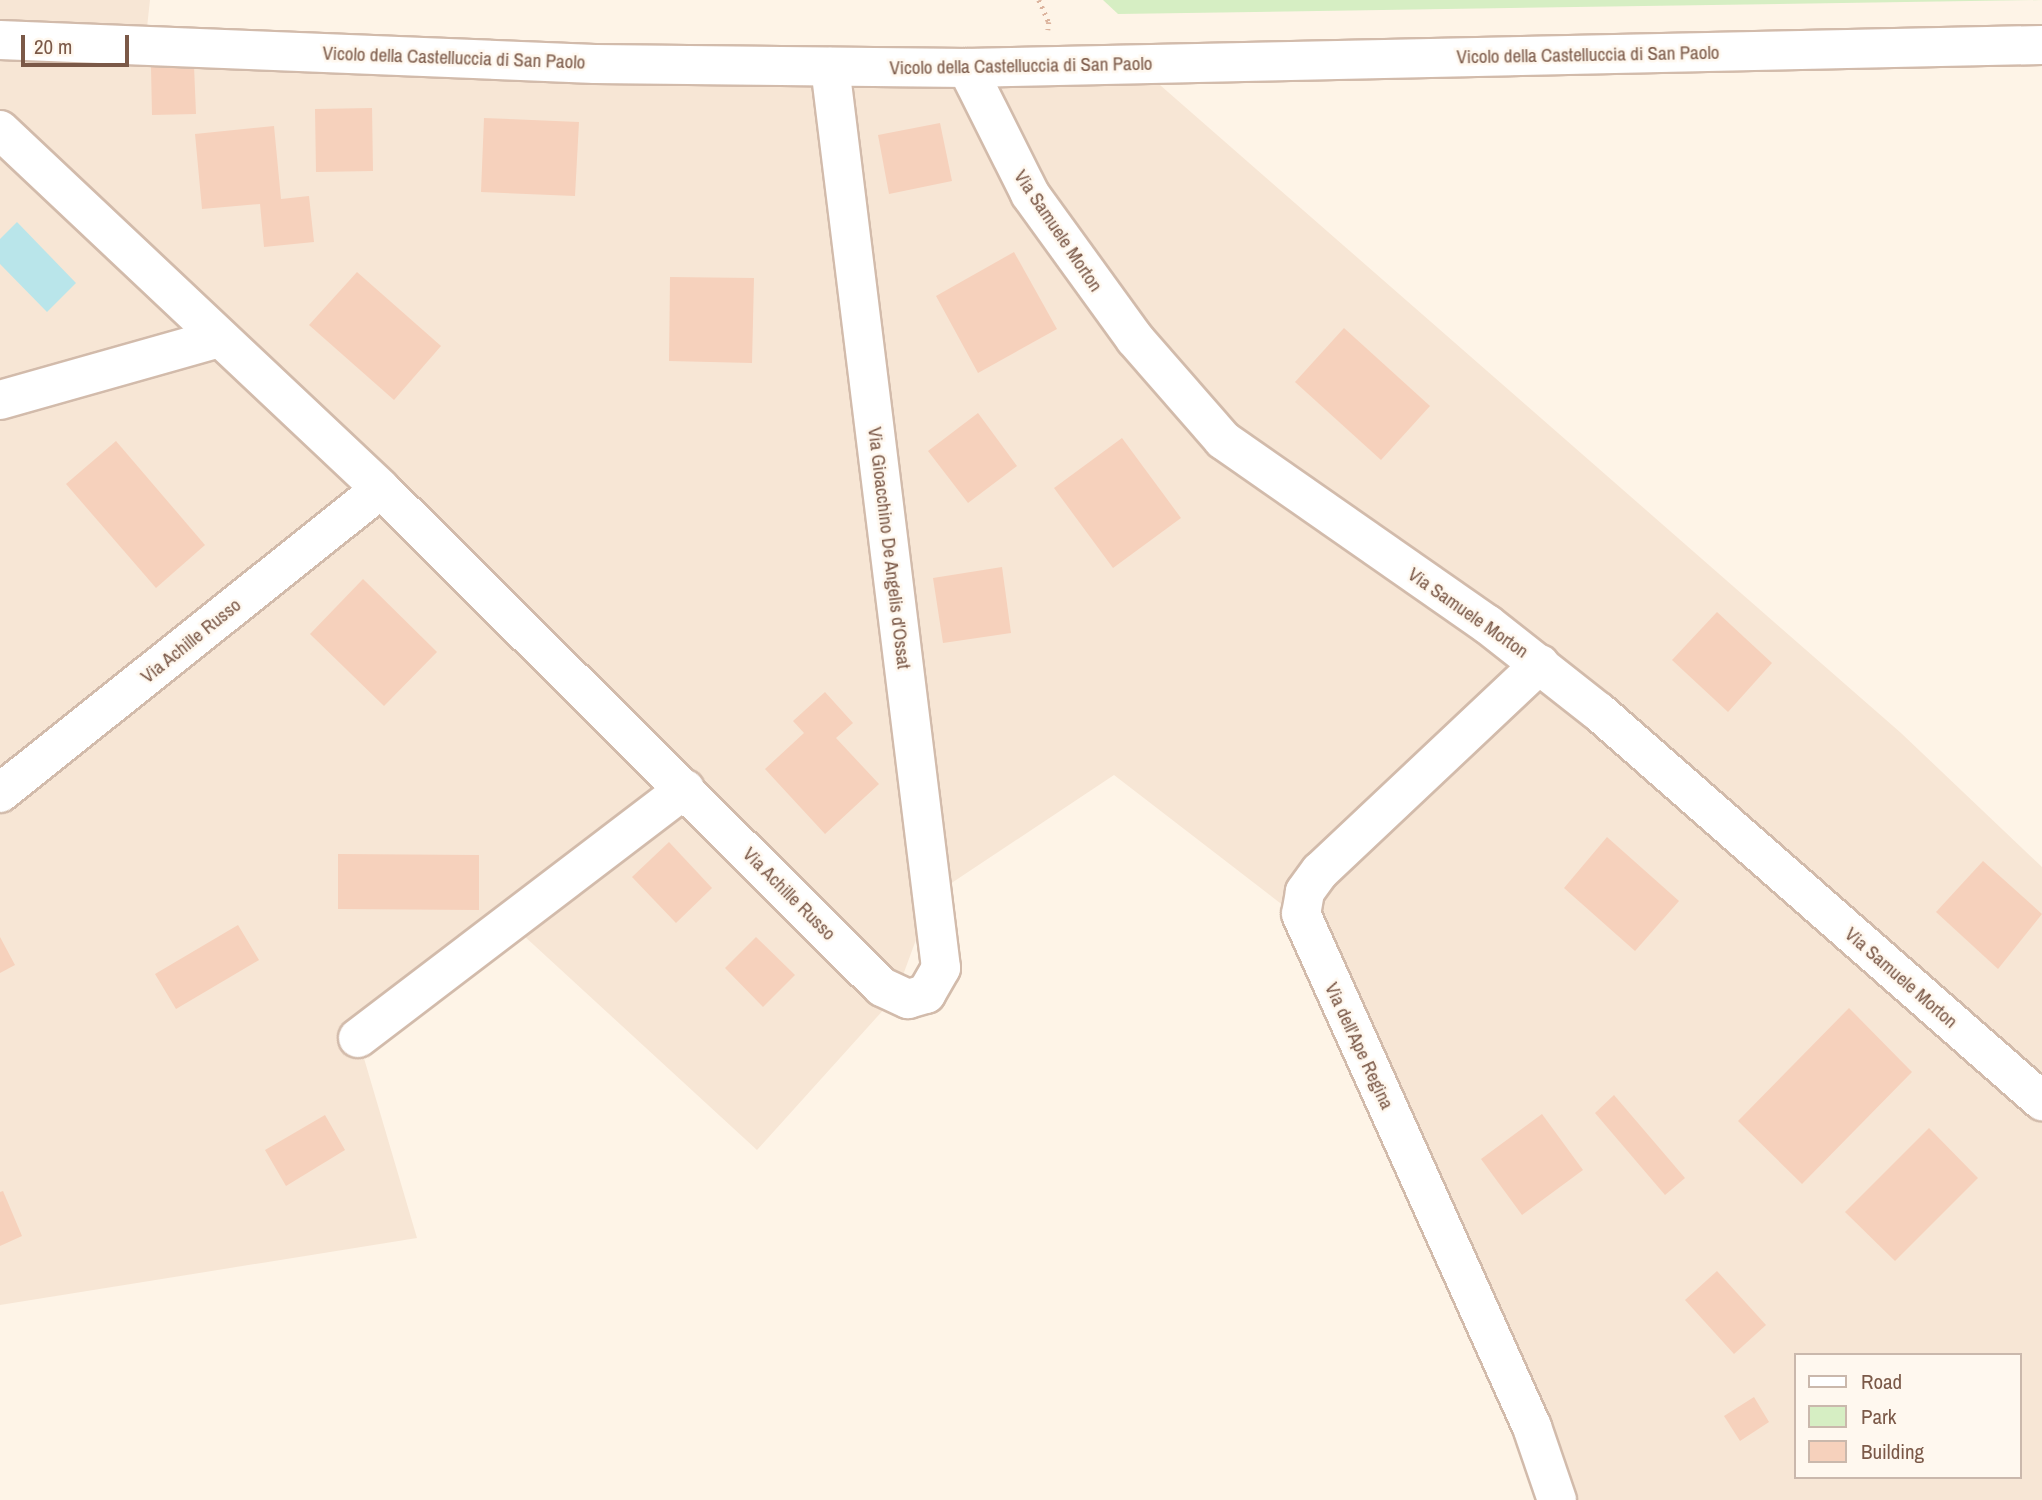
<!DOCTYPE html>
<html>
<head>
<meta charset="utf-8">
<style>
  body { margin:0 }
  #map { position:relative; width:2042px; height:1500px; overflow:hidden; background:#fef4e7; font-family:"Archivo Narrow",sans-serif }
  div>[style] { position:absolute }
  .residential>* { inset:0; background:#f7e6d5 }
  .green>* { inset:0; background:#d6eec3 }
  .water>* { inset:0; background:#b9e5ea }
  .building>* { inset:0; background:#f6d1bc }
  .path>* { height:4.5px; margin-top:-2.25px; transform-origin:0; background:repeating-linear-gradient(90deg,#dcb49e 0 2px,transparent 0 7px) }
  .roads { filter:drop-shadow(2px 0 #d2bbab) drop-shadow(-2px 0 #d2bbab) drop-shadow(0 2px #d2bbab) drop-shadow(0 -2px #d2bbab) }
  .minor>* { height:38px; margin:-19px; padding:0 19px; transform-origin:19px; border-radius:19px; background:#fff }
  span { translate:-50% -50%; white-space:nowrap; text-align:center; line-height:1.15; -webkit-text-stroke:5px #fff8ef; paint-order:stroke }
  .street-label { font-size:19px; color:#7b5948 }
  .legend { position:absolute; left:1794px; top:1353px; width:228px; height:126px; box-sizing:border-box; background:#fff8ef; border:2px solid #cab8ac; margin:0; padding:9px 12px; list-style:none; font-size:21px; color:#7b5948 }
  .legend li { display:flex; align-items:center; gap:14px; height:35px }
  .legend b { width:35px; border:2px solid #cab8ac }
  .scale { position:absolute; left:21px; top:35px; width:108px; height:32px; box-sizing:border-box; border:4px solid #7b5948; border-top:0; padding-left:9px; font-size:21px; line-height:24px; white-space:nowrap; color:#7b5948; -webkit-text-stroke:5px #fff8ef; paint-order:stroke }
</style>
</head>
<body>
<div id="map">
  <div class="residential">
    <i style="clip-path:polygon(evenodd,0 0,150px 0,145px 46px,1136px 64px,1901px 733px,2042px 867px,2042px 1500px,1556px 1500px,1302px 920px,1114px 775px,932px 896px,895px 997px,757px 1150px,510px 923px,358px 1038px,417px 1238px,0 1305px,0 0,1795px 1355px,2019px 1355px,2019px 1477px,1795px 1477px,1795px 1355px)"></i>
  </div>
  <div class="green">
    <i style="clip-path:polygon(1103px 0,2042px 0,1118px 14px)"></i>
  </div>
  <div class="water">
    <i style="clip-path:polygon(17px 222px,76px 283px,47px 312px,0 264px,0 239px)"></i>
  </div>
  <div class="building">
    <i style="clip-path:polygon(194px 66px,196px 114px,152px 115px,151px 67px)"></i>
    <i style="clip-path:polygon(372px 108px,373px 171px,316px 172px,315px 109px)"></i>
    <i style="clip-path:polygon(484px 118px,579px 122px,575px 196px,481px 192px)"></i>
    <i style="clip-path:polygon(940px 123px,952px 181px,889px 194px,878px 135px)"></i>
    <i style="clip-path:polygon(274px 126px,281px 199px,309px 196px,314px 242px,264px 247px,260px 204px,202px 209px,195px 134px)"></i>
    <i style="clip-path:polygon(1014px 252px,1057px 329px,978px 373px,936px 296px)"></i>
    <i style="clip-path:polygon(357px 272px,441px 346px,394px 400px,309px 325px)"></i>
    <i style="clip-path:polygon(670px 277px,754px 278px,752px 363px,669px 361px)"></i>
    <i style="clip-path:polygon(1344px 328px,1430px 406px,1381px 460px,1295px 382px)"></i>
    <i style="clip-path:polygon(978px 413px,1017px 466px,968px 503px,928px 451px)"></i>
    <i style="clip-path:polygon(1122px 438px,1181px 518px,1113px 568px,1054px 488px)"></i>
    <i style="clip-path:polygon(116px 441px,205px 545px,156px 588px,66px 484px)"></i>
    <i style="clip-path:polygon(1002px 567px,1011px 633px,943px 643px,933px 578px)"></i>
    <i style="clip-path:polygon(363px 579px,437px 652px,384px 706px,310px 634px)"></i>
    <i style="clip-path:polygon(1717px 612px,1772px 663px,1728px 712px,1672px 660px)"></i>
    <i style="clip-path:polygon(825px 692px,853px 723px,836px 738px,879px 784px,825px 834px,765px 769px,804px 733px,793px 721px)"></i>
    <i style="clip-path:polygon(1607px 837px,1679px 901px,1635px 951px,1564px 888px)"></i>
    <i style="clip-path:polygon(669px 842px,712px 888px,676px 923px,632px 877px)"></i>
    <i style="clip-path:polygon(338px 854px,479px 855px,479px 910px,338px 909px)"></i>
    <i style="clip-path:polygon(1983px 861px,2042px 914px,1998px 969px,1936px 912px)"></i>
    <i style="clip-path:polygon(238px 925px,259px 960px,176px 1009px,155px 974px)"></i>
    <i style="clip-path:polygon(0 937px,15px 965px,0 973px)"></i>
    <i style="clip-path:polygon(756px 937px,795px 975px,763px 1007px,725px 968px)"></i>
    <i style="clip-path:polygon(1849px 1008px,1912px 1072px,1802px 1184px,1738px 1121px)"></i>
    <i style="clip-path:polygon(1614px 1095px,1685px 1178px,1665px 1195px,1595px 1113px)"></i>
    <i style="clip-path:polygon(1542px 1114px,1583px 1170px,1522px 1215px,1481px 1159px)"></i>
    <i style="clip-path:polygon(325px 1115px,345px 1150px,286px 1186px,265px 1150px)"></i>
    <i style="clip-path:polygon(1929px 1128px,1978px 1178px,1895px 1261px,1845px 1212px)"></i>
    <i style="clip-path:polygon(3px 1191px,22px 1236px,0 1246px,0 1192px)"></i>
    <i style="clip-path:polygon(1717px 1271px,1766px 1325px,1734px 1354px,1685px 1300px)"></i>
    <i style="clip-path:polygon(1754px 1397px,1769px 1422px,1740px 1441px,1724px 1416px)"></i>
  </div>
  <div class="path">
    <i style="left:1039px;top:0;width:24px;rotate:66deg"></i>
    <i style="left:1049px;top:22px;width:8px;rotate:97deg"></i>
  </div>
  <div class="roads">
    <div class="minor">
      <i style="left:0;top:40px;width:595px;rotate:2.31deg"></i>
      <i style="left:595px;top:64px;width:372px;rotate:0.6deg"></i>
      <i style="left:967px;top:68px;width:1075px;rotate:-1.23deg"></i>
      <i style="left:967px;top:68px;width:141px;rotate:63.4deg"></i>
      <i style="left:1030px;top:194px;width:179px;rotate:54.1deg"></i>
      <i style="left:1135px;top:339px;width:134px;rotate:48.9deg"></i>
      <i style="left:1223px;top:440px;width:322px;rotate:34.9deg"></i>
      <i style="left:1487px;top:624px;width:142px;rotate:38.2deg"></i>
      <i style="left:1599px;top:712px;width:590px;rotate:41.29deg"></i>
      <i style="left:0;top:130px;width:523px;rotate:43.3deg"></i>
      <i style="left:381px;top:489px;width:706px;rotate:44.83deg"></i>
      <i style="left:882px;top:987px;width:29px;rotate:25deg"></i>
      <i style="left:908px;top:999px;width:19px;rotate:-16deg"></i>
      <i style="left:926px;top:994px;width:30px;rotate:-60deg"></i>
      <i style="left:941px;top:968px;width:908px;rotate:-97.02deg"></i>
      <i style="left:0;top:400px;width:228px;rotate:-15.8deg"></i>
      <i style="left:1540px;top:664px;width:302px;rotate:136.7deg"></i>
      <i style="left:1320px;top:871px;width:26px;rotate:126deg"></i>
      <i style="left:1305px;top:892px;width:22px;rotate:100deg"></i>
      <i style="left:1301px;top:914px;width:563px;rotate:65.76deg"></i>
      <i style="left:1532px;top:1427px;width:77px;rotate:71.1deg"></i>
      <i style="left:0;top:793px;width:487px;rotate:-38.6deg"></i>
      <i style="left:358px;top:1038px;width:411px;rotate:-37.3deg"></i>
    </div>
  </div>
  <div class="street-label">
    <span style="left:1588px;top:55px;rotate:-1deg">Vicolo della Castelluccia di San Paolo</span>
    <span style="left:454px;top:58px;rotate:2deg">Vicolo della Castelluccia di San Paolo</span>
    <span style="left:1021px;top:66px;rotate:-1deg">Vicolo della Castelluccia di San Paolo</span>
    <span style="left:1058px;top:231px;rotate:56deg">Via Samuele Morton</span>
    <span style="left:889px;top:548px;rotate:83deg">Via Gioacchino De Angelis d'Ossat</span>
    <span style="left:1468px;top:613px;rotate:35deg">Via Samuele Morton</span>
    <span style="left:191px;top:641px;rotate:-39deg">Via Achille Russo</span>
    <span style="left:789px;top:894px;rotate:45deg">Via Achille Russo</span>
    <span style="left:1901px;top:978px;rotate:41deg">Via Samuele Morton</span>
    <span style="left:1359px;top:1046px;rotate:65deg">Via dell'Ape Regina</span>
  </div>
  <ul class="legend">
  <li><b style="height:9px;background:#fff"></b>Road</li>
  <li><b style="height:19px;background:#d6eec3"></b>Park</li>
  <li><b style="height:19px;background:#f6d1bc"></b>Building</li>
  </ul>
  <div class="scale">20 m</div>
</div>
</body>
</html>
